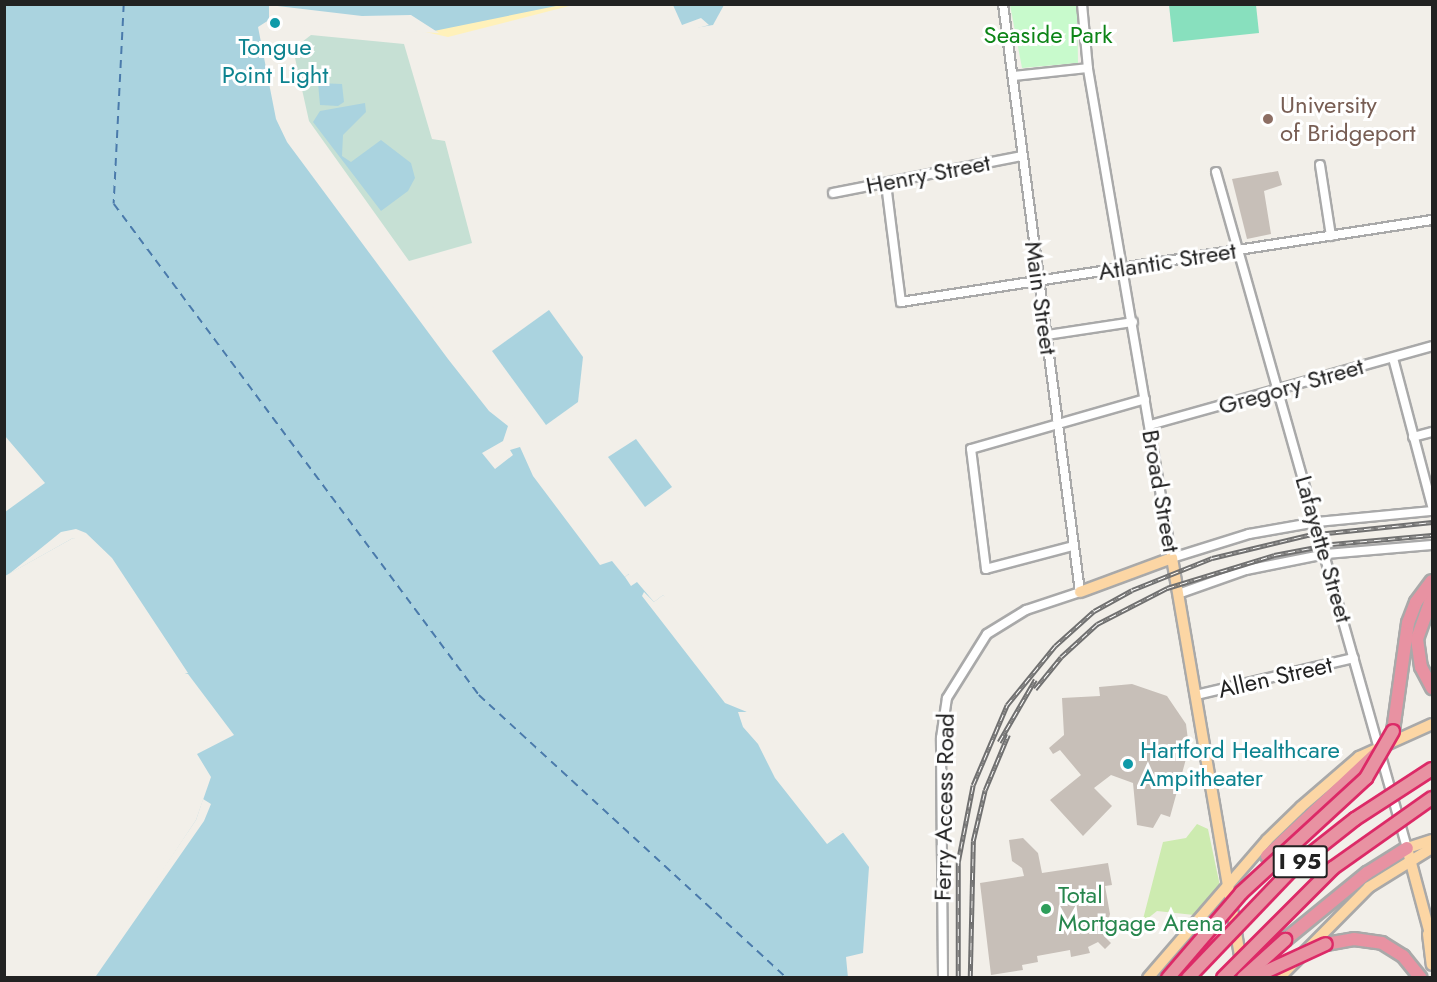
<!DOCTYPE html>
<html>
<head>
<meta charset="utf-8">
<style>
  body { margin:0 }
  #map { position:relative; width:1437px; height:982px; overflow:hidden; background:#f2efe9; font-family:Jost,sans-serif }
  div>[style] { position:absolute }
  .grass>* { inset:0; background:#cdebb0 }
  .wetland>* { inset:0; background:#c6e0d4 }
  .sand>* { inset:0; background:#fff1ba }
  .park>* { inset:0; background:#c8facc }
  .pitch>* { inset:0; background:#88e0be }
  .water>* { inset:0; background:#aad3df }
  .pier>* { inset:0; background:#f2efe9 }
  .ferry>* { height:1.5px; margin-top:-0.75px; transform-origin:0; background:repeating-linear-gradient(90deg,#4a7aab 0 8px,transparent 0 14px) }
  .building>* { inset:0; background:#c7bfb8 }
  .roads { filter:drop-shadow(2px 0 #a9a9a9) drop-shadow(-2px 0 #a9a9a9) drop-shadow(0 2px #a9a9a9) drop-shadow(0 -2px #a9a9a9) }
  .minor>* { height:8px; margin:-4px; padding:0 4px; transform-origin:4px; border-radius:4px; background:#fff }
  .major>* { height:10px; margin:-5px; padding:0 5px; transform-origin:5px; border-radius:5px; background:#fcd6a4 }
  .highway>* { height:12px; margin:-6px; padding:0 6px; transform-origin:6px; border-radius:6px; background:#e892a2 }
  .rail>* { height:4.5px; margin-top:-2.25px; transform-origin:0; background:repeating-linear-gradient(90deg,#fff 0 7px,#707070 0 14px); box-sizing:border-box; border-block:2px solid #707070 }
  .bridges { filter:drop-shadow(2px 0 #dc2a67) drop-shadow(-2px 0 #dc2a67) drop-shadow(0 2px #dc2a67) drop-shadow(0 -2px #dc2a67) }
  .highway-bridge>* { height:12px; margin:-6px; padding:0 6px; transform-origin:6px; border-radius:6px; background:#e892a2 }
  .dots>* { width:16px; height:16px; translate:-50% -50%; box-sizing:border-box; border:3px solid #fff; border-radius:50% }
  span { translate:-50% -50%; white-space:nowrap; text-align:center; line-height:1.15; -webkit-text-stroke:6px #fff; paint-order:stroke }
  .shield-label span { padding:2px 4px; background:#fff; border:2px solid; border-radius:4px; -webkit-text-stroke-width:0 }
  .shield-label { font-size:22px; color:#222; font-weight:700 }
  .park-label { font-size:24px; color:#0c8416 }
  .culture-label { font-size:24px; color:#0d838f }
  .left { translate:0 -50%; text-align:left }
  .education-label { font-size:24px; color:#785e54 }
  .street-label { font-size:24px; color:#222 }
  .leisure-label { font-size:24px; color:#27864d }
  .frame { position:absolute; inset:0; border:6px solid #222; pointer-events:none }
</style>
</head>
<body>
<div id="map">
  <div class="grass">
    <i style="clip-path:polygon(1197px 824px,1208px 829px,1220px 886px,1194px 915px,1157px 911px,1142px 923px,1163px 842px,1186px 838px)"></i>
  </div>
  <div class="wetland">
    <i style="clip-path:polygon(311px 35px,404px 44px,432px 139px,445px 141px,472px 243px,409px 261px,309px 121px,293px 49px)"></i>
  </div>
  <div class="sand">
    <i style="clip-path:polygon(298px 4px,573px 5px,448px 37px)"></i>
  </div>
  <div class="park">
    <i style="clip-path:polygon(1010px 5px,1077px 5px,1078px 63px,1022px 68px)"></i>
  </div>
  <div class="pitch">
    <i style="clip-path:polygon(1169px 5px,1256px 5px,1259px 33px,1173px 42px)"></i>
  </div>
  <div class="water">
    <i style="clip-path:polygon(5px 5px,561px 5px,429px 32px,286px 23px,275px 36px,293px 121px,516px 426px,509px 436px,512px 443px,524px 441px,629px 574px,625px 577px,631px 586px,637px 582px,654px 602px,663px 595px,775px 751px,785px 779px,832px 830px,842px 831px,869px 867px,863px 953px,846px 957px,848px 978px,92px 977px,196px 820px,211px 777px,197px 754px,234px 735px,188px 674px,181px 674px,162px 639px,88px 542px,73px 538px,5px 576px,5px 512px,45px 483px,5px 436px)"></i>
    <i style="clip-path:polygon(667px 5px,724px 5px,713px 25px,676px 31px)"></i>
    <i style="clip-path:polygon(318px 83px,342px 84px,344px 102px,338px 106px,320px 105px)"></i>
    <i style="clip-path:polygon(365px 103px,366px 112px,343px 135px,342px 156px,351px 162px,381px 140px,411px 163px,415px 178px,408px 191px,381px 211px,313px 122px,320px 111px)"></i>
    <i style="clip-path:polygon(549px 310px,583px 357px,578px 402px,546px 425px,492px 351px)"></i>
    <i style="clip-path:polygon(636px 439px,672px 487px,645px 507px,608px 457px)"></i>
  </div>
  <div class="pier">
    <i style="clip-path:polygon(664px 4px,673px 5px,682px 25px,701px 18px,709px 25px,675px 34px)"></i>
    <i style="clip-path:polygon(269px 5px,362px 16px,411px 15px,439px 33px,288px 26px,278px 36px,296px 120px,519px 424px,512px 438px,531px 440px,631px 572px,625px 577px,612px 561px,600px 565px,533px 476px,520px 447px,510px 450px,513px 455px,495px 469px,482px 453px,503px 441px,508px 426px,489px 411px,448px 359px,287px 142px,276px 119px,258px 27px,269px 20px)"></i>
    <i style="clip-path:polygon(76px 529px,86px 533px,112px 558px,188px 673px,178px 676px,158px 649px,159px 640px,87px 545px,73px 538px,9px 574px,61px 532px)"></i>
    <i style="clip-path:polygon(644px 592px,654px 602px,663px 595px,669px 601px,778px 749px,788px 780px,798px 783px,833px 828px,844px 832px,827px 844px,775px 778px,758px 744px,743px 727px,738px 712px,747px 712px,725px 703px,642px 596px)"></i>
    <i style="clip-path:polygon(203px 799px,211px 804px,204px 821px,96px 976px,89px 978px,196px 820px)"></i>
  </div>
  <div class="ferry">
    <i style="left:124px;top:4px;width:200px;rotate:92.9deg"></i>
    <i style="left:114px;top:204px;width:612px;rotate:53.37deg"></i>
    <i style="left:479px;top:695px;width:418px;rotate:42.6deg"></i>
  </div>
  <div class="building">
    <i style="clip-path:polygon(1278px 171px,1282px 185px,1264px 191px,1271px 234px,1247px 239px,1232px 179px)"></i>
    <i style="clip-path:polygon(1132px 684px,1167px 696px,1186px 724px,1189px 748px,1170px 817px,1161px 814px,1153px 828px,1137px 825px,1133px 783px,1111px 775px,1094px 788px,1112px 806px,1083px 836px,1050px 800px,1081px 775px,1060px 750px,1053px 754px,1049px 748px,1064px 735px,1062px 698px,1100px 696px,1099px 687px)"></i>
    <i style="clip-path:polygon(1023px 838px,1038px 853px,1042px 873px,1108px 863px,1112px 885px,1105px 886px,1110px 914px,1104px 936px,1111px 943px,1105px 949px,1098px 942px,1088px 947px,1090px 953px,1071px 957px,1070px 950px,1037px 956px,1038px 962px,1022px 965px,1023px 970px,991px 975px,980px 883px,1024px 876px,1022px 868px,1012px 861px,1009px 840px)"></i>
  </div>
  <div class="roads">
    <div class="minor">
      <i style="left:1082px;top:4px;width:65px;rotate:84.7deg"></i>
      <i style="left:1088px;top:69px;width:496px;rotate:80.3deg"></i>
      <i style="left:1172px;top:558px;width:81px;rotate:-17.3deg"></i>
      <i style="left:1249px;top:534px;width:69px;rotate:-10deg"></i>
      <i style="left:1317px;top:522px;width:116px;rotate:-5.5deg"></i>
      <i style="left:1013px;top:76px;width:75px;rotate:-6.1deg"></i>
      <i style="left:1320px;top:165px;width:72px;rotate:81.2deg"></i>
      <i style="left:1216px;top:172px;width:702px;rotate:74.22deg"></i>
      <i style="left:886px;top:184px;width:119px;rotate:82.8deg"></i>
      <i style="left:901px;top:302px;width:537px;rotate:-8.78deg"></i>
      <i style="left:833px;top:193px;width:193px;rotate:-11.1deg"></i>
      <i style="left:1047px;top:335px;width:87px;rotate:-8.6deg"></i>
      <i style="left:1393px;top:358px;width:153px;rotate:75.2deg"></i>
      <i style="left:1150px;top:425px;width:293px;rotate:-15.6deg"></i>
      <i style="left:1413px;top:437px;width:20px;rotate:-15deg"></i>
      <i style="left:1073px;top:546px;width:90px;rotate:165.2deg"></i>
      <i style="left:986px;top:569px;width:121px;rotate:-97.1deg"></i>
      <i style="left:971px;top:449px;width:181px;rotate:-16deg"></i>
      <i style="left:1178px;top:594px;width:72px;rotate:-19.4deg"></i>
      <i style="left:1246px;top:570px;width:82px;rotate:-11.3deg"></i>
      <i style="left:1326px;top:554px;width:106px;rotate:-4.9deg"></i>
      <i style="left:1196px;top:695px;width:162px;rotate:-13.2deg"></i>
      <i style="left:943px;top:978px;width:240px;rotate:-90.5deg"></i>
      <i style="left:941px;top:738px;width:40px;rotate:-81.5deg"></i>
      <i style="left:947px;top:698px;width:75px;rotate:-58deg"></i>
      <i style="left:987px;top:634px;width:46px;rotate:-31.6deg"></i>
      <i style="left:1026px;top:610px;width:57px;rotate:-18.4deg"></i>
      <i style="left:1080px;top:592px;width:593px;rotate:-97.46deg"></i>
    </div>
    <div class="major">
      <i style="left:1080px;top:592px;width:98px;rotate:-20.3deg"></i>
      <i style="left:1172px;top:558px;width:426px;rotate:80.3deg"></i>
      <i style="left:1432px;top:840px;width:26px;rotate:162deg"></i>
      <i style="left:1407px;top:848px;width:96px;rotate:75deg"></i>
      <i style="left:1428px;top:934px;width:31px;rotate:83deg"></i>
      <i style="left:1148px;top:978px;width:182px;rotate:-49.2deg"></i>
      <i style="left:1267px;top:840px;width:47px;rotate:-44.1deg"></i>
      <i style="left:1301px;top:807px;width:77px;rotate:-40.8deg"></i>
      <i style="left:1359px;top:757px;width:80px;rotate:-24.3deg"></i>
      <i style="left:1279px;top:978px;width:128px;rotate:-45.3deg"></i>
      <i style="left:1369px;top:887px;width:74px;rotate:-31.8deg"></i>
    </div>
    <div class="highway">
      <i style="left:1432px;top:597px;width:45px;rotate:109.7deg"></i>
      <i style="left:1417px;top:639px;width:28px;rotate:82deg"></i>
      <i style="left:1421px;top:667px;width:24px;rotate:62deg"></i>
      <i style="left:1393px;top:731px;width:109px;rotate:-82.1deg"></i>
      <i style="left:1408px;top:623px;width:22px;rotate:-69deg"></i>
      <i style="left:1416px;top:602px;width:26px;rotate:-53deg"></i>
      <i style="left:1267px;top:856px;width:155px;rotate:-43.2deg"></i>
      <i style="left:1285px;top:940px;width:106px;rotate:-39.3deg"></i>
      <i style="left:1367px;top:873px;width:47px;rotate:-32deg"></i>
      <i style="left:1326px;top:944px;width:28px;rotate:-10deg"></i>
      <i style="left:1354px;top:939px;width:28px;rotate:8deg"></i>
      <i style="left:1382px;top:943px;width:25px;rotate:32deg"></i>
      <i style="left:1403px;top:956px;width:28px;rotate:51deg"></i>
    </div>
  </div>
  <div class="rail">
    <i style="left:1035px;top:689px;width:41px;rotate:-50.9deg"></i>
    <i style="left:1061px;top:657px;width:49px;rotate:-42.5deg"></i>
    <i style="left:1097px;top:624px;width:79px;rotate:-27.2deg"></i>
    <i style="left:1167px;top:588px;width:112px;rotate:-17.1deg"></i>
    <i style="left:1274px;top:555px;width:59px;rotate:-10.7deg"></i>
    <i style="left:1332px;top:544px;width:100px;rotate:-5.1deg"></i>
    <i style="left:999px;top:742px;width:72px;rotate:-59.9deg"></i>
    <i style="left:958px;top:978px;width:116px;rotate:-90deg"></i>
    <i style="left:958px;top:862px;width:78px;rotate:-79deg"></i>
    <i style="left:973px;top:785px;width:87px;rotate:-67deg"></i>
    <i style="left:1007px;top:705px;width:76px;rotate:-50.9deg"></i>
    <i style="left:1055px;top:646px;width:52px;rotate:-41.9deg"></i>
    <i style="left:1094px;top:611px;width:43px;rotate:-28.9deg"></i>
    <i style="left:1132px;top:590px;width:86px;rotate:-21.8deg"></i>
    <i style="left:1212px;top:558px;width:99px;rotate:-13.5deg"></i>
    <i style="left:1308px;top:535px;width:125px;rotate:-6deg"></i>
    <i style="left:970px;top:978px;width:137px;rotate:-88.7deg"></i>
    <i style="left:973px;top:841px;width:52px;rotate:-76.8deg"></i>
    <i style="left:985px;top:790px;width:60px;rotate:-67.3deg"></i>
  </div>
  <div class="bridges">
    <div class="highway-bridge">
      <i style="left:1168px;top:978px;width:112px;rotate:-49.3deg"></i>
      <i style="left:1241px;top:893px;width:170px;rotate:-42.6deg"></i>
      <i style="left:1366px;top:778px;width:54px;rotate:-60.1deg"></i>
      <i style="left:1188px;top:978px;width:152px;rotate:-46.3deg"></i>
      <i style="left:1293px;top:868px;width:79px;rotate:-38.3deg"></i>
      <i style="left:1355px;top:819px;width:92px;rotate:-33deg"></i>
      <i style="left:1223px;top:978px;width:156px;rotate:-45deg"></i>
      <i style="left:1333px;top:868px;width:121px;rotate:-35.3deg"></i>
      <i style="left:1243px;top:978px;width:57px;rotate:-42.1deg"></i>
      <i style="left:1252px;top:978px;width:81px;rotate:-24.7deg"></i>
    </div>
  </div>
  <div class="dots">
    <i style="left:275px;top:23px;background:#0f9aa8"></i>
    <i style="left:1268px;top:119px;background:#8d6e63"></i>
    <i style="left:1128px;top:764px;background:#0f9aa8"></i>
    <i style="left:1046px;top:909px;background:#2e9e5b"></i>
  </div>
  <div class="shield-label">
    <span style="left:1300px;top:862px">I 95</span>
  </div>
  <div class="park-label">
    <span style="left:1048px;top:35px">Seaside Park</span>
  </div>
  <div class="culture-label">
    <span style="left:275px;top:61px">Tongue<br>Point Light</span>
    <span class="left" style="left:1140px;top:764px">Hartford Healthcare<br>Ampitheater</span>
  </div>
  <div class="education-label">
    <span class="left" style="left:1280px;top:119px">University<br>of Bridgeport</span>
  </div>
  <div class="street-label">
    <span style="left:928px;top:174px;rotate:-11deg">Henry Street</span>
    <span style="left:1167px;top:261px;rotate:-9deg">Atlantic Street</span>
    <span style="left:1041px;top:298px;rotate:82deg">Main Street</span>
    <span style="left:1291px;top:386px;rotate:-16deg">Gregory Street</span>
    <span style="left:1161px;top:491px;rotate:80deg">Broad Street</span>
    <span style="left:1324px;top:549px;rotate:74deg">Lafayette Street</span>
    <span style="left:1275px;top:677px;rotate:-13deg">Allen Street</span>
    <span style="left:944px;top:807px;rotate:-89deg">Ferry Access Road</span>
  </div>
  <div class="leisure-label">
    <span class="left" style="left:1058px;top:909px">Total<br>Mortgage Arena</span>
  </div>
  <div class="frame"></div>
</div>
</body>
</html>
